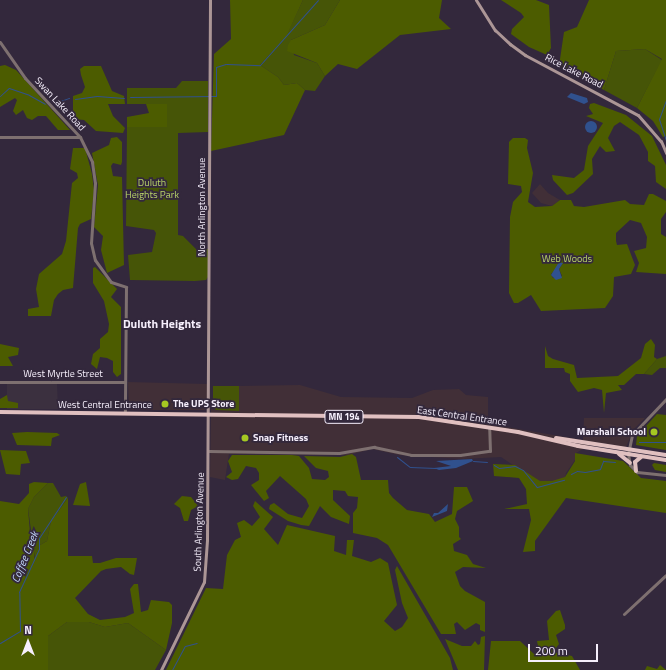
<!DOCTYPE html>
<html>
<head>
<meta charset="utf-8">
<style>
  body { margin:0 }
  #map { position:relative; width:666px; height:670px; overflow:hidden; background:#33283c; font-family:"Titillium Web",sans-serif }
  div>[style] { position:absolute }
  .commercial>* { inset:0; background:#412f37 }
  .education>* { inset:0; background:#3b303f }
  .green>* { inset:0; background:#465507 }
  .forest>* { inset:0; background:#4c5c00 }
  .water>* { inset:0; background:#30518e }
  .round { border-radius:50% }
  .stream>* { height:1px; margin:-0.5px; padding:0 0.5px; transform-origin:0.5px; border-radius:0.5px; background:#30518e }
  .tertiary>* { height:3px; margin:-1.5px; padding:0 1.5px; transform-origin:1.5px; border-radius:1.5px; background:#7e7070 }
  .secondary>* { height:3px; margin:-1.5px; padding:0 1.5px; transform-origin:1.5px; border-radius:1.5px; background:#ac9696 }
  .trunk>* { height:4px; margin:-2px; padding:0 2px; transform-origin:2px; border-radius:2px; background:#e0c0c0 }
  .dots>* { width:11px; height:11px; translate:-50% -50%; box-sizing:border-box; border:2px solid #33283c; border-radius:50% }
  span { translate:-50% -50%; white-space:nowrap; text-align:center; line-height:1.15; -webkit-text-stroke:3.5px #33283c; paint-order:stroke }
  .shield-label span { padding:1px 3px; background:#33283c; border:1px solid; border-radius:3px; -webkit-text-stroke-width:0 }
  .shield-label { font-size:9px; color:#f6effc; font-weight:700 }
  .street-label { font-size:10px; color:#f6effc }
  .park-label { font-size:10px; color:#b9d468 }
  .poi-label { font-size:10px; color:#f6effc; font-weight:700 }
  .left { translate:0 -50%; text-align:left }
  .right { translate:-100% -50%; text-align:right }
  .water-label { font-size:11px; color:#c0d5f9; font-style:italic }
  .quarter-label { font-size:12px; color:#f6effc; font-weight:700 }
  .north { position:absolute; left:8px; top:622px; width:40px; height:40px; -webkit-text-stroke:3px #33283c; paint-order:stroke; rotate:0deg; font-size:11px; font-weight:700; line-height:16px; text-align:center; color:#f6effc }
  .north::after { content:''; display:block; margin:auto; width:14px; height:18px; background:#f6effc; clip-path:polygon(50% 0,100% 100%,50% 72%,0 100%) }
  .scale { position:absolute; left:528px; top:644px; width:70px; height:18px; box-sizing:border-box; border:2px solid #f6effc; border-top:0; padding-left:5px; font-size:12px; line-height:14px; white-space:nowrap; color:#f6effc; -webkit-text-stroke:3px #33283c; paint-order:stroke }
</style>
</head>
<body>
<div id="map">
  <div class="commercial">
    <i style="clip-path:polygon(540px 184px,548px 193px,560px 200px,552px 206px,541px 203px,532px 193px)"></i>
    <i style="clip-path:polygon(128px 382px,207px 384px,207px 408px,204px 410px,129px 410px)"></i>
    <i style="clip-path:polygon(300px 385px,341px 397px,412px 398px,433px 390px,459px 389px,466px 395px,488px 397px,488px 424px,583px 440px,584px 418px,645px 418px,634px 429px,626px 447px,595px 442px,576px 453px,575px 460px,566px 473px,564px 484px,540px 483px,501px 457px,463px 459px,399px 455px,372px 449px,349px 455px,229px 454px,225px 480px,210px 477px,211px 409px,239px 411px,239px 386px)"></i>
  </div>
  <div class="education">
    <i style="clip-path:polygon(7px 383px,57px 383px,58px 409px,7px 409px)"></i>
  </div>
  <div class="green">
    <i style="clip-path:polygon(303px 0,340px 0,325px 25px,291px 40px,294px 55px,317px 63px,325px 76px,315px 91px,305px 90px,297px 83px,284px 85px,278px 77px,260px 65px,285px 38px)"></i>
    <i style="clip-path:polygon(645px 49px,662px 60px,637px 108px,604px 90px,616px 51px)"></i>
    <i style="clip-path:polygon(182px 81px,208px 81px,208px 132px,178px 133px,178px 235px,183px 236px,197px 250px,208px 249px,208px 277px,206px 280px,195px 281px,130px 280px,128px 255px,152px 252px,156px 233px,154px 230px,126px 226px,127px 127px,167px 127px,167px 104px,127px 104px,127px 88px,176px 88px)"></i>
    <i style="clip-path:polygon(666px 356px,666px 368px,660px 368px,652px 375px,644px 374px,657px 359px)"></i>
    <i style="clip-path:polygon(213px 386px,239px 386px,239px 411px,216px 410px,213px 407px)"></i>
    <i style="clip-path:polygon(48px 483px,53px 483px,61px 497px,66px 496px,68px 498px,51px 521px,47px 541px,40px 545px,35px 559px,28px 509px,34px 497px)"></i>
    <i style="clip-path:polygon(67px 622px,89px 622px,105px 627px,128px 623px,166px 650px,155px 670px,48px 670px,48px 636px)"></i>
  </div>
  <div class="forest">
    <i style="clip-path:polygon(230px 0,303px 0,286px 37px,260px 65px,278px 77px,284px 85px,297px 83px,305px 90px,284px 135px,211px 151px,214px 54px,231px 39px)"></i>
    <i style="clip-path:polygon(340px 0,442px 0,439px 18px,451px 29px,400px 35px,357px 69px,338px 64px,325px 76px,317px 63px,287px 51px,288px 45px,291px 40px,325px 25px)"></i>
    <i style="clip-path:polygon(501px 0,536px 0,549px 5px,551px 48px,547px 55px,529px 47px,511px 34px,512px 29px,524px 17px,521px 13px)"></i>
    <i style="clip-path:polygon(589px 0,666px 0,666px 136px,663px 137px,653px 121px,637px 108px,662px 59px,645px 49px,616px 51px,604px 90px,559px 66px,564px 32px,577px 27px)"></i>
    <i style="clip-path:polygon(5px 65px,16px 70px,70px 130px,58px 130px,46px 116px,38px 116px,32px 120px,27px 118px,23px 110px,16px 115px,13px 111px,17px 100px,15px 98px,0 107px,0 66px)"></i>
    <i style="clip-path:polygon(84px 66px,101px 66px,112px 91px,124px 96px,125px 104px,108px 104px,113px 116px,125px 128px,123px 133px,96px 131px,84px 120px,73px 119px,73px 96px,82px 93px,85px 87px,81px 75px,80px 69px)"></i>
    <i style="clip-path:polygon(594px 103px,626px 115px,652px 136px,666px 165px,666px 189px,656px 182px,655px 166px,648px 161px,648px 152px,639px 135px,620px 122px,614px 126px,608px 138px,615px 151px,606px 152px,600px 146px,592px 159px,593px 174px,573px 193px,567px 195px,553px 180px,552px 175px,574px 178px,584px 170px,588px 146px,603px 123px,586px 116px,593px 114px,589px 108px,590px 104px)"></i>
    <i style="clip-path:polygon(146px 104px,167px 104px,167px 127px,127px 127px,127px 117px,149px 113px)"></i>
    <i style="clip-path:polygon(117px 137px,122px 142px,122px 162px,121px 165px,113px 163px,111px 166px,113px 176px,122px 177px,124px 265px,107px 273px,101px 250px,103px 236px,94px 227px,98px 185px,92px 153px,109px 145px,111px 138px)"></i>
    <i style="clip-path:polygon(evenodd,525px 138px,528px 140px,527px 148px,533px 173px,528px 202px,535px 207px,552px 206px,560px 200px,571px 200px,574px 206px,584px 207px,625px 200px,630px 204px,644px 205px,649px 194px,653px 194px,666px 201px,666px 212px,661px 219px,661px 234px,666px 237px,666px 274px,636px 272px,639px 263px,634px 251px,646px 248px,647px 237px,641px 223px,630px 220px,616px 233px,616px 241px,617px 245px,627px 244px,635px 265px,631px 274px,614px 277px,613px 296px,605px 308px,541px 311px,531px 295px,518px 303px,514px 303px,509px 293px,510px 217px,513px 202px,522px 192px,521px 186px,508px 184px,509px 142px,513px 138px,525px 138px,563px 263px,559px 269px,562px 276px,553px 278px,551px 274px,563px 263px)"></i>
    <i style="clip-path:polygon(73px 148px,85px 148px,92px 174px,94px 190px,91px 219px,80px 224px,78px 228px,73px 288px,63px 290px,58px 294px,54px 300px,51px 316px,28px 316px,28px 309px,39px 307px,36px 289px,39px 274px,62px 254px,66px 241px,72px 183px,78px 178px,77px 173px,70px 169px)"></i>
    <i style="clip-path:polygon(95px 267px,117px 289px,111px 297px,121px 307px,121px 374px,117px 377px,113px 372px,113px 361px,107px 358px,100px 357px,97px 369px,91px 364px,93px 354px,100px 348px,100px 339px,108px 332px,109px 324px,104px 301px,93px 283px,93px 268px)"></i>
    <i style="clip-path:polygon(651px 339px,655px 345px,654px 357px,657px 359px,644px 374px,636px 374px,624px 385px,618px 385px,622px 390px,606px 393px,604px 413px,602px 390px,594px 388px,578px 392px,570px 381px,570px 374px,565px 372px,564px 368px,545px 368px,545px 346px,548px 356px,553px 359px,574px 365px,577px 378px,618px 376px,641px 358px,645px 344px)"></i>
    <i style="clip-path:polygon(0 344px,19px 348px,18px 355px,8px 357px,13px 366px,0 366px)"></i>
    <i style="clip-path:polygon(7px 395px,8px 401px,18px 403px,18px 408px,0 408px,0 399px)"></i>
    <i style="clip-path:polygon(657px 414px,666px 415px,666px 450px,636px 445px,637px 436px)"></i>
    <i style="clip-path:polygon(27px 432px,57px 433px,60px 435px,52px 438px,51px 446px,17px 445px,12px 433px)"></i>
    <i style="clip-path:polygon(0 450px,26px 451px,30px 463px,21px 464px,20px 475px,6px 474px)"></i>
    <i style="clip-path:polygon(575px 453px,623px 461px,641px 478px,666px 481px,666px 513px,566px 498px,535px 541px,535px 551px,523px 552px,531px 520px,529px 509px,504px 509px,527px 504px,526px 489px,519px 478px,494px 476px,493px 464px,515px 465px,540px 481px,552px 481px,565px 477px,575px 461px)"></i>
    <i style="clip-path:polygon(352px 454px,356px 457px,361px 480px,388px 480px,389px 493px,393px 498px,407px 510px,429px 514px,435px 522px,452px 514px,454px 487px,467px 487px,473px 501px,457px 511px,455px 519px,459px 527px,459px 537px,461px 539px,453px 544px,454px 551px,467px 555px,473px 564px,486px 568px,463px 567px,455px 572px,460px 586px,465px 591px,485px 602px,485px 632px,480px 630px,480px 625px,476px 623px,465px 630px,457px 622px,454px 624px,456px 634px,441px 634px,388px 545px,377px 538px,353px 533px,353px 513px,357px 508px,358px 497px,348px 496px,345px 491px,333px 490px,333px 500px,350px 516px,349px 524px,331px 517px,320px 506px,309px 526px,301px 525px,288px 521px,269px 509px,270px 505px,274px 503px,288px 514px,302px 518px,309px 506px,306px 499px,280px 476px,266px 491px,269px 498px,264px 501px,251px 485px,259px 480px,259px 473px,256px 468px,246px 466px,238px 479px,232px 480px,226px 477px,232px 472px,228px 461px,232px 455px,292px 455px,299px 456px,309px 468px,312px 479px,325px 480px,329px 477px,328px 471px,316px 468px,304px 456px,340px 457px)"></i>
    <i style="clip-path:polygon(654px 463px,666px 465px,666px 472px,655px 470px,652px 465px)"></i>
    <i style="clip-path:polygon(34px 482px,48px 483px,34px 497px,28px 509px,30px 532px,34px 540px,34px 559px,40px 545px,47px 541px,51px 521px,68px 498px,68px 556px,92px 556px,93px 563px,100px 563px,116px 558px,137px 558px,134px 575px,130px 574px,121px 567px,106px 569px,101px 571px,75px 598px,88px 614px,100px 620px,125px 617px,134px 613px,130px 589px,134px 584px,138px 584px,141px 612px,148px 610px,151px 600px,169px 602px,172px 605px,172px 623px,166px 650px,128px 623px,105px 627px,89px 622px,67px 622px,48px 636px,48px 670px,0 670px,0 501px,19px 504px,29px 493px,29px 484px)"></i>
    <i style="clip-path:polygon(86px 482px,90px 506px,73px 505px,80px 484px)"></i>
    <i style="clip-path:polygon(182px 496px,191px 497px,198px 506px,191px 510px,188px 521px,184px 521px,180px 508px,174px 504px)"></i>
    <i style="clip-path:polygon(255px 501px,273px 517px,264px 529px,278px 545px,287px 525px,335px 536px,334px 551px,346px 555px,347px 540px,354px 540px,352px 556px,371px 562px,380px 558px,388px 563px,397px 605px,384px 621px,395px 631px,402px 627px,408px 618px,402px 603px,395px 570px,397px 566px,450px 658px,453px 670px,166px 670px,206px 588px,223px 589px,227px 555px,235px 540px,241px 537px,237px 523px,244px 520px,252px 526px,260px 517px,253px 506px)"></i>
    <i style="clip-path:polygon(560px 610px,565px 625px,565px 629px,556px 635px,559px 644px,553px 652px,572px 656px,580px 670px,488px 670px,491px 641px,520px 641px,534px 654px,543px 655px,538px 646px,537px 641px,549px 640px,547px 621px,556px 611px)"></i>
    <i style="clip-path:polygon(485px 636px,484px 670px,458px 670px,445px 639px,462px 646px,471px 646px,475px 641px,478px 645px,480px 644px,481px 637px)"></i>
    <i style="clip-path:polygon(660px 665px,666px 670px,645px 670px,647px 666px,657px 669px)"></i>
  </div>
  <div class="water">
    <i style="clip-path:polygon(571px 93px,587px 98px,588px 102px,584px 104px,567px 97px)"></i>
    <i class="round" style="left:585px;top:121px;width:12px;height:12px"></i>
    <i style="clip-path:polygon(559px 262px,563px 263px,559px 269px,562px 278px,556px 280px,551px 275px)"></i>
    <i style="clip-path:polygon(472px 459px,473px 461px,456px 468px,439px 470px,434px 468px,451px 466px,436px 461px)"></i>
    <i style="clip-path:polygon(448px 504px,447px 511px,432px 517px,434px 513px,438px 513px)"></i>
  </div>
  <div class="stream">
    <i style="left:0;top:96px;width:12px;rotate:-42deg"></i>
    <i style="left:9px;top:88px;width:21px;rotate:19deg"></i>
    <i style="left:29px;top:95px;width:18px;rotate:29deg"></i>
    <i style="left:130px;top:97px;width:86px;rotate:-0.7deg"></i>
    <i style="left:216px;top:96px;width:29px;rotate:-90deg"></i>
    <i style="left:216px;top:67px;width:10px;rotate:-17deg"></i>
    <i style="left:226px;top:64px;width:34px;rotate:2deg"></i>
    <i style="left:260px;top:65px;width:87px;rotate:-48.3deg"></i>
    <i style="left:75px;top:99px;width:22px;rotate:-8deg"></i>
    <i style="left:97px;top:96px;width:27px;rotate:4deg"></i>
    <i style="left:666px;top:100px;width:20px;rotate:110deg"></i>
    <i style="left:659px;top:119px;width:22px;rotate:72deg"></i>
    <i style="left:55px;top:103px;width:15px;rotate:-20deg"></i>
    <i style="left:639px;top:442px;width:27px"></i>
    <i style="left:397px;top:457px;width:16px;rotate:38deg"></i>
    <i style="left:410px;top:467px;width:26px;rotate:2deg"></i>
    <i style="left:473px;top:461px;width:14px;rotate:4deg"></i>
    <i style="left:494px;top:465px;width:6px;rotate:31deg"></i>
    <i style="left:499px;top:468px;width:16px;rotate:-7deg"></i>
    <i style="left:515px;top:466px;width:9px;rotate:27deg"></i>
    <i style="left:523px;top:470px;width:22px;rotate:51deg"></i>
    <i style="left:537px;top:487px;width:28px;rotate:-15deg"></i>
    <i style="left:571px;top:474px;width:7px;rotate:-27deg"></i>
    <i style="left:577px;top:471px;width:8px;rotate:7deg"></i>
    <i style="left:585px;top:472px;width:15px;rotate:-11deg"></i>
    <i style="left:600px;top:469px;width:9px;rotate:-69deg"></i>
    <i style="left:603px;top:461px;width:12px;rotate:5deg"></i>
    <i style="left:0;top:643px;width:23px;rotate:-31deg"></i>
    <i style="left:20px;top:631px;width:39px;rotate:-91deg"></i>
    <i style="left:19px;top:592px;width:47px;rotate:-65.1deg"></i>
    <i style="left:39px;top:549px;width:11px;rotate:-90deg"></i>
    <i style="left:39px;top:538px;width:49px;rotate:-56.6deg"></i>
    <i style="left:172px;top:670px;width:27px;rotate:-62deg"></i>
    <i style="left:185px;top:646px;width:12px;rotate:-14deg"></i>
  </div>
  <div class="tertiary">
    <i style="left:0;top:42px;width:44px;rotate:55.2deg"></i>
    <i style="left:25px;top:78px;width:81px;rotate:47deg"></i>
    <i style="left:80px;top:137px;width:28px;rotate:64deg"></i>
    <i style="left:92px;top:162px;width:21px;rotate:82deg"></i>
    <i style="left:95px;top:183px;width:60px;rotate:93.8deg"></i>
    <i style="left:91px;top:243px;width:17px;rotate:77deg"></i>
    <i style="left:95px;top:260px;width:27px;rotate:54deg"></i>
    <i style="left:111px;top:282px;width:16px;rotate:18deg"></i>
    <i style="left:126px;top:287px;width:126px;rotate:90.5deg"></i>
    <i style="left:0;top:137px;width:80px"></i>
    <i style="left:0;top:382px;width:125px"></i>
    <i style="left:666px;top:399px;width:50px;rotate:133.4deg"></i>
    <i style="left:632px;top:435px;width:19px;rotate:102deg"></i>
    <i style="left:628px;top:454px;width:11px;rotate:80deg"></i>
    <i style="left:630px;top:465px;width:10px;rotate:45deg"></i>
    <i style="left:637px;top:472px;width:29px;rotate:6deg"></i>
    <i style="left:209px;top:451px;width:130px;rotate:0.9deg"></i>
    <i style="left:339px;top:453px;width:36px;rotate:-10deg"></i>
    <i style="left:374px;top:447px;width:38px;rotate:12deg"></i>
    <i style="left:411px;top:455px;width:49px"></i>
    <i style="left:460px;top:455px;width:30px;rotate:-8deg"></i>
    <i style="left:490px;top:451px;width:24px;rotate:-92deg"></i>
    <i style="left:624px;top:614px;width:57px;rotate:-42.9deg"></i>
  </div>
  <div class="secondary">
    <i style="left:476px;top:0;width:36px;rotate:58deg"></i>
    <i style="left:495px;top:30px;width:21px;rotate:43deg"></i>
    <i style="left:510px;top:44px;width:19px;rotate:36deg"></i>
    <i style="left:525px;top:55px;width:128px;rotate:28deg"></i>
    <i style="left:638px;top:115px;width:35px;rotate:49deg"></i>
    <i style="left:661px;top:141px;width:13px;rotate:67deg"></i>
    <i style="left:161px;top:670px;width:98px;rotate:-64deg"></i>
    <i style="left:204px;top:582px;width:42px;rotate:-85.9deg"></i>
    <i style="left:207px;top:540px;width:540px;rotate:-89.68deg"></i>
  </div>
  <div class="trunk">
    <i style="left:0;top:412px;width:419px;rotate:0.7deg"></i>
    <i style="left:419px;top:417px;width:100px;rotate:8.6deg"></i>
    <i style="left:518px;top:432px;width:62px;rotate:13.1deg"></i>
    <i style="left:578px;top:446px;width:89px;rotate:9deg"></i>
    <i style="left:556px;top:438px;width:111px;rotate:8.8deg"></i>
    <i style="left:619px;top:454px;width:14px;rotate:39deg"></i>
    <i style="left:636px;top:471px;width:9px;rotate:-96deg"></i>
    <i style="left:635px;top:462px;width:8px;rotate:-40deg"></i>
  </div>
  <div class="dots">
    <i style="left:165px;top:404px;background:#a5c822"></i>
    <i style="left:654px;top:432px;background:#a5c822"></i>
    <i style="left:245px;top:438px;background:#a5c822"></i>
  </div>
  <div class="shield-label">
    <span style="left:344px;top:417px">MN 194</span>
  </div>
  <div class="street-label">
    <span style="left:574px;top:71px;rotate:27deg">Rice Lake Road</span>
    <span style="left:60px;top:104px;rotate:47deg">Swan Lake Road</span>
    <span style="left:202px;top:207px;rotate:-90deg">North Arlington Avenue</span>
    <span style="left:63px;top:374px">West Myrtle Street</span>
    <span style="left:105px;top:405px">West Central Entrance</span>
    <span style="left:462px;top:416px;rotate:8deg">East Central Entrance</span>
    <span style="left:199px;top:522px;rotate:-88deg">South Arlington Avenue</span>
  </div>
  <div class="park-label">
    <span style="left:152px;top:188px">Duluth<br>Heights Park</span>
    <span style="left:567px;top:259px">Web Woods</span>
  </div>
  <div class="poi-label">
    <span class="left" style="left:173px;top:404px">The UPS Store</span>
    <span class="right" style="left:646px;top:432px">Marshall School</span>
    <span class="left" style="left:253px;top:438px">Snap Fitness</span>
  </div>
  <div class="water-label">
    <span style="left:25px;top:557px;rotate:-68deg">Coffee Creek</span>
  </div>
  <div class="quarter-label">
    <span style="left:162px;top:324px">Duluth Heights</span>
  </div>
  <div class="north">N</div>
  <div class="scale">200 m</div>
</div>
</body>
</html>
